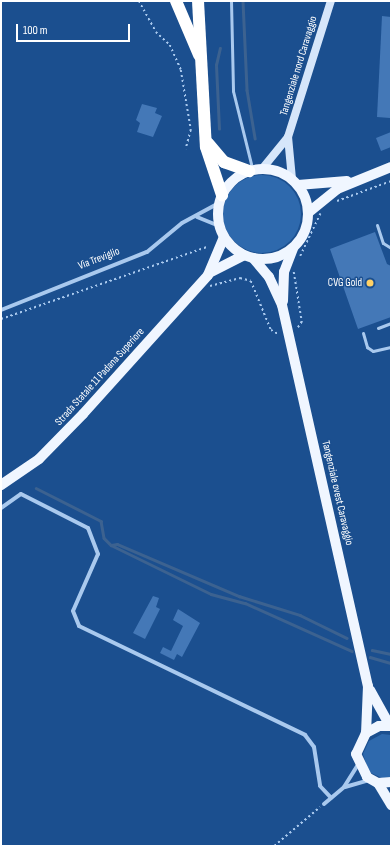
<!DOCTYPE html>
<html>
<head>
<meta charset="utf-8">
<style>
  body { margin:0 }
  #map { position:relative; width:392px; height:847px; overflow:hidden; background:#1b4f8f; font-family:"Sofia Sans Condensed",sans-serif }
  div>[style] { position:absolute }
  .green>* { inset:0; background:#2e69ad }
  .round { border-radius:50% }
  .stream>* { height:2.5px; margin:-1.25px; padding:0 1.25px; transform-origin:1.25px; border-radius:1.25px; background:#3c6290 }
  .building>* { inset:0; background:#4478b7 }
  .path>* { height:1.5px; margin-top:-0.75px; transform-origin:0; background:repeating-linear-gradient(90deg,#a9c9ee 0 2px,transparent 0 5px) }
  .service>* { height:3px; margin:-1.5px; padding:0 1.5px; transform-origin:1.5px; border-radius:1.5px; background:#a9c9ee }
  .minor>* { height:4px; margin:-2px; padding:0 2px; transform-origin:2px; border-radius:2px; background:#a9c9ee }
  .secondary>* { height:8px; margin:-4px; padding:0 4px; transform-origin:4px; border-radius:4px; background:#d6e6fa }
  .primary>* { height:10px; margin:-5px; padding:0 5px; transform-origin:5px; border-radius:5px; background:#f0f6ff }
  .primary>.ring { margin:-5px; padding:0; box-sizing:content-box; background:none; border:10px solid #f0f6ff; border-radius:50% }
  .motorway>* { height:12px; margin:-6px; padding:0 6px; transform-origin:6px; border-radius:6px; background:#fff }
  .dots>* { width:11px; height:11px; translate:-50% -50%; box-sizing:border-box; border:2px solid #1b4f8f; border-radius:50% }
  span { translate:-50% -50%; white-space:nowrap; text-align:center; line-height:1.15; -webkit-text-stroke:3px #1b4f8f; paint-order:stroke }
  .street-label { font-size:11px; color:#fff }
  .poi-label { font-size:11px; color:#fff }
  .right { translate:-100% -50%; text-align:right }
  .frame { position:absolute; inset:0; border:2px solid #fff; pointer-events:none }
  .scale { position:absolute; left:16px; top:24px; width:114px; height:18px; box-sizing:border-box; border:2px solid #fff; border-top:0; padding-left:5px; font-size:12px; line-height:14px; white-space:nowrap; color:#fff; -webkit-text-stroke:3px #1b4f8f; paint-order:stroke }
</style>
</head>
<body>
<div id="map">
  <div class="green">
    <i class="round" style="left:223px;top:175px;width:78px;height:78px"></i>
    <i style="clip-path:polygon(382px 734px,391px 735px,391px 777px,382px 778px,369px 772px,363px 754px,369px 741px)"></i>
  </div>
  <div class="stream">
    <i style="left:243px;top:1px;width:89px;rotate:87.4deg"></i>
    <i style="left:247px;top:90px;width:49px;rotate:80.5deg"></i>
    <i style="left:219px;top:129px;width:64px;rotate:-92.7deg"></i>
    <i style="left:216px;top:65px;width:17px;rotate:-77deg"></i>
    <i style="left:36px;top:488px;width:73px;rotate:26.9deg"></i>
    <i style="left:101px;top:521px;width:17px;rotate:80deg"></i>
    <i style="left:104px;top:538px;width:10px;rotate:45deg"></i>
    <i style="left:111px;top:545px;width:6px;rotate:-9deg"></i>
    <i style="left:117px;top:544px;width:133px;rotate:23.1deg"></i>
    <i style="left:239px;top:596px;width:64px;rotate:17.3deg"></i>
    <i style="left:300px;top:615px;width:52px;rotate:26.1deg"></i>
    <i style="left:111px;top:545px;width:111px;rotate:26.1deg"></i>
    <i style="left:211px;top:594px;width:35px;rotate:15deg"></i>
    <i style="left:245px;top:603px;width:117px;rotate:24.2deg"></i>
    <i style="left:372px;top:650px;width:19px;rotate:12deg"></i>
    <i style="left:370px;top:657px;width:22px;rotate:16deg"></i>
  </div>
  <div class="building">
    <i style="clip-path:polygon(382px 16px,391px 17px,390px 118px,377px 117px)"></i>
    <i style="clip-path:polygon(142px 104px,157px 108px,155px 113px,162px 116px,153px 137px,137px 132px,140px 123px,136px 120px)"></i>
    <i style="clip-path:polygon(391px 132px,391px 147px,381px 151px,376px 138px)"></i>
    <i style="clip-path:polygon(375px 232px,387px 264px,391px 266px,391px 317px,358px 329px,330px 249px)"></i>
    <i style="clip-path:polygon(153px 596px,159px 598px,156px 607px,160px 609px,145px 639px,133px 633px)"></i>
    <i style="clip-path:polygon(178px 609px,200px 623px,182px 657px,177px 654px,174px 660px,160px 653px,163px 647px,171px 651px,183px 626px,173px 620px)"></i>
  </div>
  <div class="path">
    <i style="left:139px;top:1px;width:35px;rotate:61deg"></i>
    <i style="left:156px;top:32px;width:19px;rotate:43deg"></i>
    <i style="left:170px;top:45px;width:27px;rotate:66deg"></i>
    <i style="left:181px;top:70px;width:61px;rotate:80.5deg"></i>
    <i style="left:191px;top:130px;width:20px;rotate:105deg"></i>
    <i style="left:337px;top:201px;width:58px;rotate:-20.3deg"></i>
    <i style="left:300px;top:256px;width:47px;rotate:-64.5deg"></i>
    <i style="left:294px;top:272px;width:51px;rotate:80.9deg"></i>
    <i style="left:302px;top:322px;width:7px;rotate:124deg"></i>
    <i style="left:210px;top:286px;width:31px;rotate:-15deg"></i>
    <i style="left:240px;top:278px;width:11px;rotate:15deg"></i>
    <i style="left:251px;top:281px;width:53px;rotate:67.8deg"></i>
    <i style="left:271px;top:330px;width:8px;rotate:30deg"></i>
    <i style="left:1px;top:319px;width:218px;rotate:-19.3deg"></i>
    <i style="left:274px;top:846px;width:60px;rotate:-40.3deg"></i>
  </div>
  <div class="service">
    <i style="left:231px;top:1px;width:90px;rotate:88.7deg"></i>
    <i style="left:233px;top:91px;width:79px;rotate:76.1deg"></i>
    <i style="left:377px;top:225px;width:19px;rotate:72deg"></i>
    <i style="left:383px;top:243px;width:9px;rotate:32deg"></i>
    <i style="left:378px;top:328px;width:14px;rotate:-21deg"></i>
    <i style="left:363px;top:333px;width:15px;rotate:74deg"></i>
    <i style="left:367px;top:347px;width:7px;rotate:34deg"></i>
    <i style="left:373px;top:351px;width:18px;rotate:-13deg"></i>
  </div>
  <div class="minor">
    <i style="left:197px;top:217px;width:24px;rotate:22deg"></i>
    <i style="left:1px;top:310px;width:157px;rotate:-21.7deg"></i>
    <i style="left:147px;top:252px;width:45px;rotate:-39.6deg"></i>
    <i style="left:182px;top:223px;width:42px;rotate:-28.4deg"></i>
    <i style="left:1px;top:508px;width:24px;rotate:-35deg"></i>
    <i style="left:21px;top:494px;width:75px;rotate:26.9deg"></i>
    <i style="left:88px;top:528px;width:28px;rotate:69deg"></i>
    <i style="left:98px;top:554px;width:62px;rotate:113.7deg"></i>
    <i style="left:73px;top:611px;width:16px;rotate:68deg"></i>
    <i style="left:79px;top:626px;width:251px;rotate:25.7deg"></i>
    <i style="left:305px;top:735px;width:15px;rotate:53deg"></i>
    <i style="left:314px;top:747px;width:39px;rotate:81deg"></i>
    <i style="left:320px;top:786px;width:16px;rotate:47deg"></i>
    <i style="left:345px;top:787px;width:25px;rotate:-16deg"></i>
    <i style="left:324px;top:804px;width:26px;rotate:-40deg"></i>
    <i style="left:344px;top:787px;width:26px;rotate:-58deg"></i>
  </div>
  <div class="secondary">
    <i style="left:262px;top:169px;width:41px;rotate:-50.9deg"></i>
    <i style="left:292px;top:179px;width:42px;rotate:-95.4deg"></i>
    <i style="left:288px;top:137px;width:143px;rotate:-72.5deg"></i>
  </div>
  <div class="primary">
    <i class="ring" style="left:218px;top:169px;width:80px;height:80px"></i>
    <i style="left:298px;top:185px;width:49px;rotate:-4.7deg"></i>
    <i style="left:309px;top:212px;width:36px;rotate:-39deg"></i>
    <i style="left:337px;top:189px;width:58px;rotate:-22.2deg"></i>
    <i style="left:253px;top:258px;width:25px;rotate:50deg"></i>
    <i style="left:269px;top:277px;width:31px;rotate:65deg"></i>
    <i style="left:282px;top:305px;width:391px;rotate:77.3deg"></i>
    <i style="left:368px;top:686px;width:47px;rotate:92.4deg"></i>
    <i style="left:211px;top:272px;width:37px;rotate:-27deg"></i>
    <i style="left:283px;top:301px;width:29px;rotate:-88deg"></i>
    <i style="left:284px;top:272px;width:25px;rotate:-69deg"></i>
    <i style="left:1px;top:485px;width:46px;rotate:-34.4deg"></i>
    <i style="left:39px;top:459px;width:63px;rotate:-45.6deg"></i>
    <i style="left:83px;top:414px;width:187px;rotate:-48deg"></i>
    <i style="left:208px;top:275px;width:41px;rotate:-67.2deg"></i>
    <i style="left:370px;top:690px;width:41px;rotate:60.9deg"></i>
    <i style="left:391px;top:726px;width:12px;rotate:180deg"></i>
    <i style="left:379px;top:726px;width:15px;rotate:152deg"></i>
    <i style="left:366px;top:733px;width:23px;rotate:115deg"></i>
    <i style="left:356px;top:754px;width:25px;rotate:64deg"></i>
    <i style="left:367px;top:777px;width:13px;rotate:29deg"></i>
    <i style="left:378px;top:783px;width:13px;rotate:-4deg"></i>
    <i style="left:378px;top:783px;width:26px;rotate:59deg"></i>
  </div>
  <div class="motorway">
    <i style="left:176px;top:1px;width:59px;rotate:66.9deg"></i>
    <i style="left:198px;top:1px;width:146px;rotate:86.9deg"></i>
    <i style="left:206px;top:147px;width:51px;rotate:71.6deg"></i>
    <i style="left:208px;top:143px;width:25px;rotate:50deg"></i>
    <i style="left:224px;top:162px;width:27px;rotate:20deg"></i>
  </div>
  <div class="dots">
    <i style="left:370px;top:283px;background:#ffd166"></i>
  </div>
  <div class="street-label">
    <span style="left:299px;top:66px;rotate:-73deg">Tangenziale nord Caravaggio</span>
    <span style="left:99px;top:259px;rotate:-21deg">Via Treviglio</span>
    <span style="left:100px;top:377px;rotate:-48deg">Strada Statale 11 Padana Superiore</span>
    <span style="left:337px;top:493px;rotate:77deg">Tangenziale ovest Caravaggio</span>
  </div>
  <div class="poi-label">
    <span class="right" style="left:362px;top:283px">CVG Gold</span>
  </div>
  <div class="frame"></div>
  <div class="scale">100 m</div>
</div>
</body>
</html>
